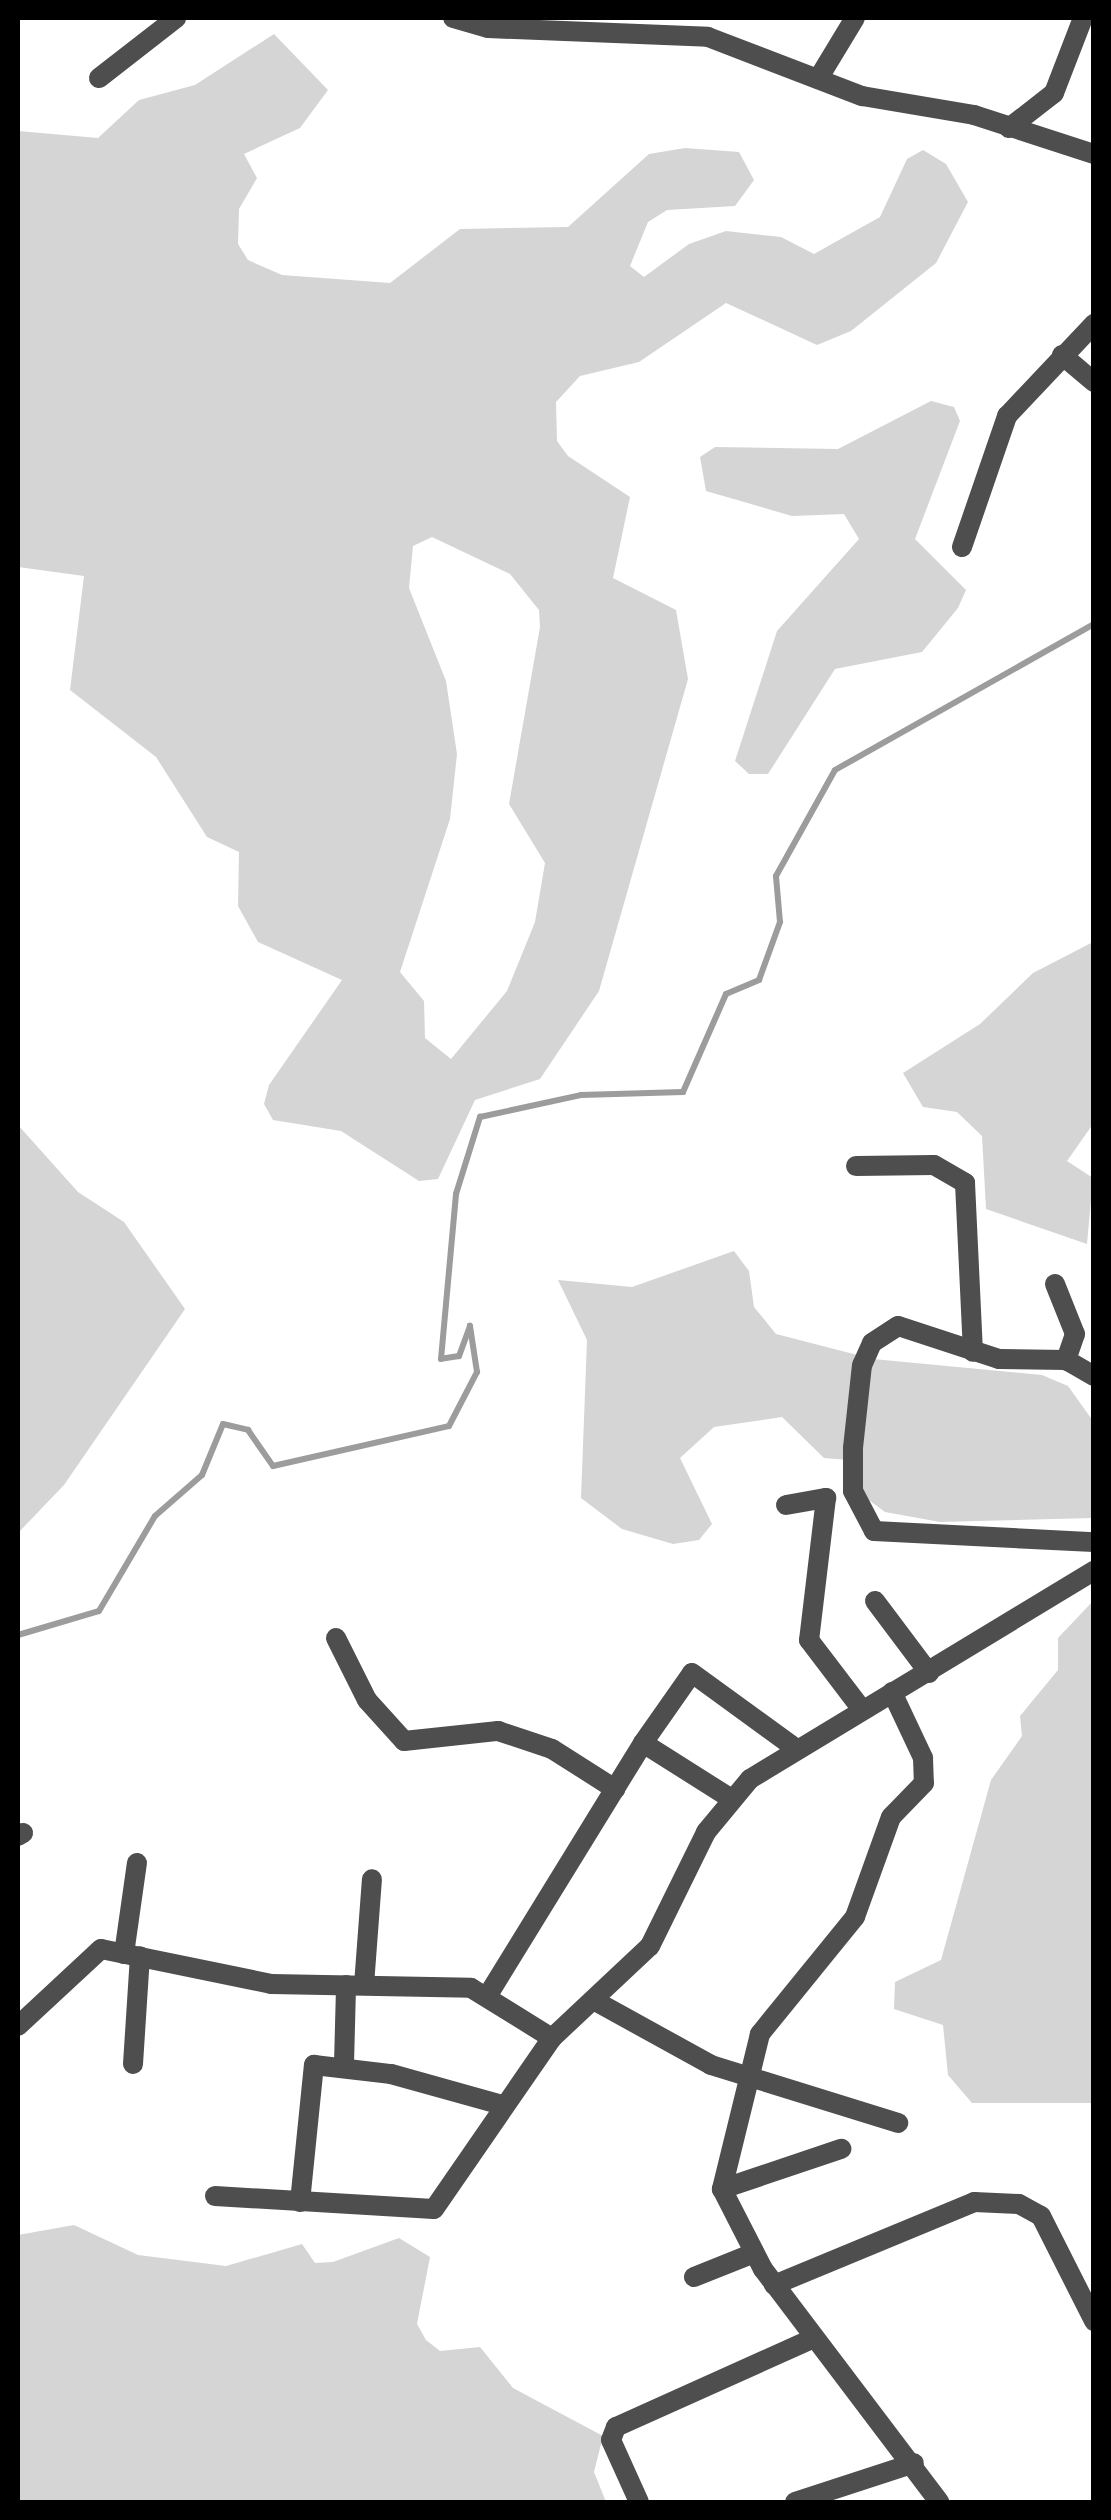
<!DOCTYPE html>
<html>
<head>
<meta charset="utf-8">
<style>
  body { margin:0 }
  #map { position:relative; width:1111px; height:2520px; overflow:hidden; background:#fff; font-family:Quicksand,sans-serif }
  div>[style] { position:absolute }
  .green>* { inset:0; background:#d5d5d5 }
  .stream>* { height:6px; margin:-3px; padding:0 3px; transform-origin:3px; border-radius:3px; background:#9c9c9c }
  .minor>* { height:20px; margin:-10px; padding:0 10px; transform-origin:10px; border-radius:10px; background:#4e4e4e }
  span { translate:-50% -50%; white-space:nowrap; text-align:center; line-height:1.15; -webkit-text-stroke:8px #fff; paint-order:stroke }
  .frame { position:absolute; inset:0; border:20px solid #000; pointer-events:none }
</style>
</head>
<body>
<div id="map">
  <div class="green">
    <i style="clip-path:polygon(evenodd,274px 34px,328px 90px,300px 128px,244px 154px,257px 178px,239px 209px,238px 244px,248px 260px,282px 275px,390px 283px,460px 229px,568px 227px,649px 154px,685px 148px,739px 152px,754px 180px,735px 206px,667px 210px,648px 222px,630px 266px,644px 277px,689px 244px,726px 231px,781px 237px,814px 254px,880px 217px,907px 159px,923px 150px,946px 164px,968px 202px,936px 263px,851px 331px,817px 345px,726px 303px,639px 362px,580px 376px,556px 402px,557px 441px,568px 456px,630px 497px,613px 578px,676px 610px,688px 679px,599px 991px,540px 1079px,475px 1100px,438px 1179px,419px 1181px,341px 1131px,273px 1120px,264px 1104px,269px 1085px,342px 980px,258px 942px,238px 906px,239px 852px,207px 837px,156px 757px,70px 690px,84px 576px,18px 567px,18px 131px,98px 138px,139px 100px,195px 85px,274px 34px,432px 537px,510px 574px,539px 610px,540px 627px,509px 804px,545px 863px,535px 922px,507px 991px,451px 1059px,425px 1038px,424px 1001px,400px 972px,450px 819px,457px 754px,446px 681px,409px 588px,413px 546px,432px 537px)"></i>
    <i style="clip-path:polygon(931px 401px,954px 407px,960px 421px,915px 539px,966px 590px,958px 608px,922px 652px,835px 669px,768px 774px,749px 774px,735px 761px,777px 631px,859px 539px,844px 514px,792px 516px,706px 491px,700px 457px,715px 447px,838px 449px)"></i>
    <i style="clip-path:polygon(1093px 942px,1093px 1124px,1067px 1161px,1093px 1178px,1087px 1244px,986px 1209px,982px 1136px,957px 1112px,923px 1107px,903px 1073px,980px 1024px,1033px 973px)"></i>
    <i style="clip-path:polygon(18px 1125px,78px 1192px,124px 1222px,185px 1309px,64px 1485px,18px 1533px)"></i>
    <i style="clip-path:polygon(734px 1251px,749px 1271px,754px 1307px,776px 1334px,873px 1359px,1042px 1375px,1068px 1386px,1093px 1421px,1093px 1518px,940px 1522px,885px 1512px,862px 1495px,862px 1461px,824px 1458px,782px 1417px,714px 1427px,680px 1458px,712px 1524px,699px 1540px,673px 1544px,622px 1529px,581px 1498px,587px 1340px,558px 1280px,632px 1287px)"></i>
    <i style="clip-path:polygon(1093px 1601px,1093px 2103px,972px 2103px,948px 2075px,943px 2025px,894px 2009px,895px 1982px,941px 1960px,991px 1780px,1022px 1736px,1020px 1716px,1058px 1670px,1058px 1638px)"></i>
    <i style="clip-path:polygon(74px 2225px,138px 2255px,226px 2266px,302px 2244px,315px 2263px,333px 2262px,399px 2238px,430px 2257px,417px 2324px,426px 2340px,440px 2351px,480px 2347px,513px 2388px,603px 2436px,594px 2472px,606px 2502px,18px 2502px,18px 2235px)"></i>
  </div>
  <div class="stream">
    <i style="left:18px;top:1635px;width:84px;rotate:-16.5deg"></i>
    <i style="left:99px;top:1611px;width:110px;rotate:-59.5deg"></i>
    <i style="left:155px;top:1516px;width:62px;rotate:-41.1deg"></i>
    <i style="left:202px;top:1475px;width:55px;rotate:-67.6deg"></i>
    <i style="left:223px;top:1424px;width:26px;rotate:13deg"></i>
    <i style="left:248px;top:1430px;width:44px;rotate:55.2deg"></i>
    <i style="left:273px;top:1466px;width:180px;rotate:-12.8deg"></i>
    <i style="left:449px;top:1426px;width:61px;rotate:-62.6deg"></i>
    <i style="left:477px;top:1372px;width:47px;rotate:-98.7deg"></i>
    <i style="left:470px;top:1326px;width:32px;rotate:110deg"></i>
    <i style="left:459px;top:1356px;width:18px;rotate:171deg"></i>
    <i style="left:441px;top:1359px;width:166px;rotate:-84.8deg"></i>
    <i style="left:456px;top:1194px;width:81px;rotate:-72.7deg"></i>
    <i style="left:480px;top:1117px;width:103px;rotate:-12.3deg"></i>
    <i style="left:581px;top:1095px;width:102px;rotate:-1.7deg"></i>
    <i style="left:683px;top:1092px;width:107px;rotate:-66.3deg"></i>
    <i style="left:726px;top:994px;width:36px;rotate:-23deg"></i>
    <i style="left:759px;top:980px;width:62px;rotate:-70.1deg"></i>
    <i style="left:780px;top:922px;width:46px;rotate:-95deg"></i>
    <i style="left:776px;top:876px;width:121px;rotate:-60.9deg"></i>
    <i style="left:835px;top:770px;width:297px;rotate:-29.4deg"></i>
  </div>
  <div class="minor">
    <i style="left:453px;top:18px;width:36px;rotate:16deg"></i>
    <i style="left:488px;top:28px;width:220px;rotate:2.3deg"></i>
    <i style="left:708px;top:37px;width:165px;rotate:21deg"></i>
    <i style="left:862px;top:96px;width:114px;rotate:9.6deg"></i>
    <i style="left:974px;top:115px;width:126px;rotate:18deg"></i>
    <i style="left:99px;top:78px;width:98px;rotate:-37.9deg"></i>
    <i style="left:818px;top:79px;width:71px;rotate:-58.8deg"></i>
    <i style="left:1009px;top:128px;width:57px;rotate:-37.9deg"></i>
    <i style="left:1054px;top:93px;width:80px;rotate:-68.9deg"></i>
    <i style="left:1062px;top:355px;width:42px;rotate:40.2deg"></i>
    <i style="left:962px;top:547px;width:139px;rotate:-71deg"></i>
    <i style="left:1007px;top:416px;width:127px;rotate:-46.6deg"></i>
    <i style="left:856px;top:1166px;width:78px;rotate:-0.7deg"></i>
    <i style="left:934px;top:1165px;width:36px;rotate:30deg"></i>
    <i style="left:965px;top:1183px;width:169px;rotate:87.3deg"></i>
    <i style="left:1055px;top:1284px;width:54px;rotate:68.2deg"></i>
    <i style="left:1075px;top:1334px;width:28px;rotate:109deg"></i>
    <i style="left:1094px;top:1376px;width:32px;rotate:-150deg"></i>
    <i style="left:1066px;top:1360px;width:67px;rotate:-179.1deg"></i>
    <i style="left:999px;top:1359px;width:106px;rotate:-161.9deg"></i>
    <i style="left:898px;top:1326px;width:31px;rotate:147deg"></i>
    <i style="left:872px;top:1343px;width:24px;rotate:114deg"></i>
    <i style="left:862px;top:1365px;width:83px;rotate:96.2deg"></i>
    <i style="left:853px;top:1448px;width:43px;rotate:90deg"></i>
    <i style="left:853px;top:1491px;width:45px;rotate:62.3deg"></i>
    <i style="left:874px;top:1531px;width:220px;rotate:2.9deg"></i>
    <i style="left:786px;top:1505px;width:41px;rotate:-9.9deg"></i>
    <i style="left:826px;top:1498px;width:143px;rotate:96.8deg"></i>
    <i style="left:809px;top:1640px;width:84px;rotate:52.7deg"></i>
    <i style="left:875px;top:1601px;width:90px;rotate:53.1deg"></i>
    <i style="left:336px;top:1638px;width:69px;rotate:63.4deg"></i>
    <i style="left:367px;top:1700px;width:55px;rotate:47.9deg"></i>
    <i style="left:404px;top:1741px;width:95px;rotate:-6.1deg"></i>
    <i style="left:498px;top:1731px;width:57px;rotate:18.4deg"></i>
    <i style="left:552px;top:1749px;width:75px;rotate:32.4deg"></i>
    <i style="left:892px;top:1692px;width:73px;rotate:64.8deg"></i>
    <i style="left:923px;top:1758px;width:25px;rotate:88deg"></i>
    <i style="left:924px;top:1783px;width:47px;rotate:134.1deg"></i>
    <i style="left:891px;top:1817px;width:106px;rotate:109.8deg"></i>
    <i style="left:855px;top:1917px;width:151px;rotate:129.1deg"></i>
    <i style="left:760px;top:2034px;width:160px;rotate:103.8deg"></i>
    <i style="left:722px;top:2189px;width:90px;rotate:62.9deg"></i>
    <i style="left:763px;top:2269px;width:292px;rotate:52.9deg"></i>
    <i style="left:643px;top:1743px;width:85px;rotate:-55deg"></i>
    <i style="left:692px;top:1673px;width:126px;rotate:36deg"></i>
    <i style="left:18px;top:1836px;width:6px;rotate:-31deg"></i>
    <i style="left:124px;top:1954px;width:92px;rotate:-81.9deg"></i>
    <i style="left:364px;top:1985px;width:106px;rotate:-85.7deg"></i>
    <i style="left:488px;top:1995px;width:296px;rotate:-58.4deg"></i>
    <i style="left:643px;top:1743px;width:103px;rotate:32.3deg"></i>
    <i style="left:597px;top:2002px;width:130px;rotate:28.9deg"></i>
    <i style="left:711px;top:2065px;width:196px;rotate:17.2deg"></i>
    <i style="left:18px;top:2026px;width:113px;rotate:-42.9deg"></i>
    <i style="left:101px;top:1949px;width:174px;rotate:11.6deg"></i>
    <i style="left:271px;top:1984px;width:200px;rotate:1.1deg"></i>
    <i style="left:471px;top:1988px;width:95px;rotate:31.7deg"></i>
    <i style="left:552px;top:2038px;width:134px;rotate:-43.2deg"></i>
    <i style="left:650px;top:1946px;width:127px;rotate:-63.8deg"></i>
    <i style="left:706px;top:1832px;width:69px;rotate:-50.3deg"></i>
    <i style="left:750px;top:1779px;width:402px;rotate:-31.2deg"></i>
    <i style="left:133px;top:2064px;width:108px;rotate:-86.3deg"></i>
    <i style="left:344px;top:2064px;width:79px;rotate:-88.5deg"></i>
    <i style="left:722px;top:2189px;width:126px;rotate:-18.6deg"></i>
    <i style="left:215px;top:2196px;width:219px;rotate:3.4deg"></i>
    <i style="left:434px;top:2209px;width:208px;rotate:-55.4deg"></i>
    <i style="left:300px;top:2202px;width:138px;rotate:-84.2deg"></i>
    <i style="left:314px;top:2065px;width:78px;rotate:6.7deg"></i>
    <i style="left:391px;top:2074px;width:115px;rotate:15.6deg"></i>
    <i style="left:694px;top:2277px;width:65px;rotate:-21.8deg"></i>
    <i style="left:774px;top:2285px;width:217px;rotate:-22.5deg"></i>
    <i style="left:974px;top:2202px;width:45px;rotate:2.5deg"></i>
    <i style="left:1019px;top:2204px;width:25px;rotate:29deg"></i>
    <i style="left:1041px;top:2216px;width:118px;rotate:63.2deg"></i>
    <i style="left:639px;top:2502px;width:68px;rotate:-114.3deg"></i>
    <i style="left:611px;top:2440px;width:14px;rotate:-69deg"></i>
    <i style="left:616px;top:2427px;width:215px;rotate:-24.2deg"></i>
    <i style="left:795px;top:2502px;width:125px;rotate:-18.1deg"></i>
  </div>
  <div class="frame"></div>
</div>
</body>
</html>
